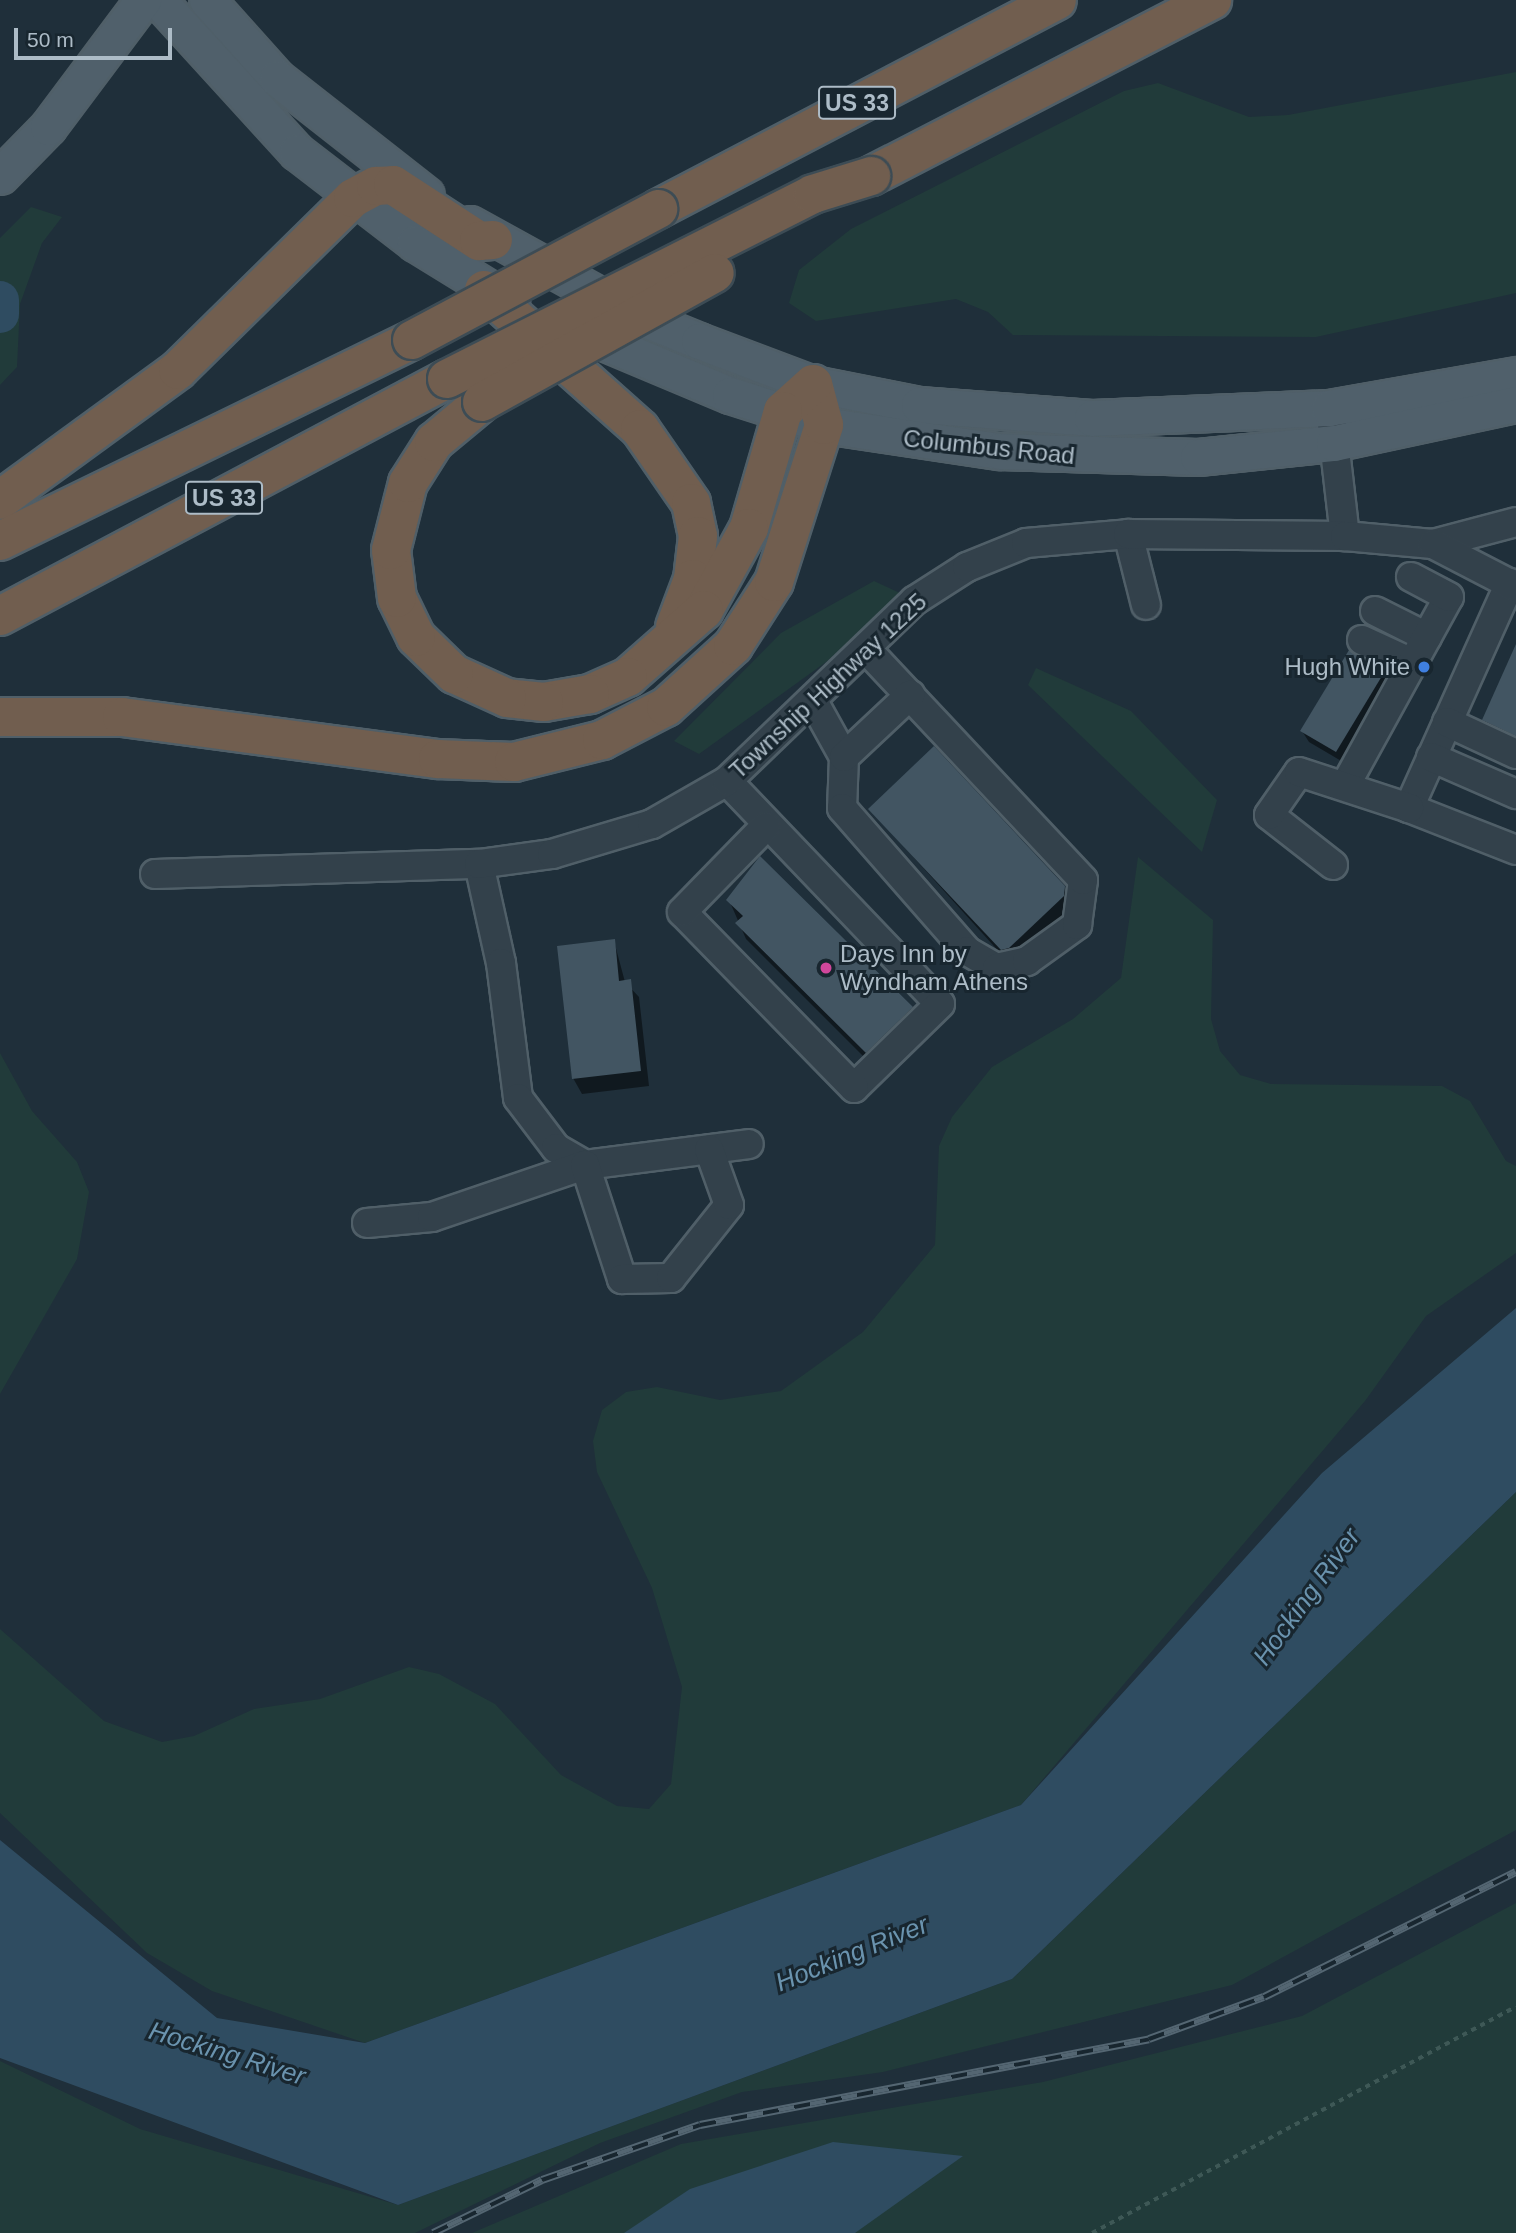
<!DOCTYPE html>
<html>
<head>
<meta charset="utf-8">
<style>
  body { margin:0 }
  #map { position:relative; width:1516px; height:2233px; overflow:hidden; background:#1f2f3a; font-family:Arial,sans-serif }
  div>[style] { position:absolute }
  .green>* { inset:0; background:#213b3a }
  .water>* { inset:0; background:#2f4c61 }
  .shadow>* { inset:0; background:#0007 }
  .river>* { height:38px; margin:-19px; padding:0 19px; transform-origin:19px; border-radius:19px; background:#2f4c61 }
  .building>* { inset:0; background:#425562 }
  .path>* { height:3.5px; margin-top:-1.75px; transform-origin:0; background:repeating-linear-gradient(90deg,#3e5856 0 5px,transparent 0 10px) }
  .roads { filter:drop-shadow(2px 0 #505f68) drop-shadow(-2px 0 #505f68) drop-shadow(0 2px #505f68) drop-shadow(0 -2px #505f68) }
  .minor>* { height:28px; margin:-14px; padding:0 14px; transform-origin:14px; border-radius:14px; background:#33414b }
  .major>* { height:35px; margin:-17.5px; padding:0 17.5px; transform-origin:17.5px; border-radius:17.5px; background:#50606b }
  .highway>* { height:38px; margin:-19px; padding:0 19px; transform-origin:19px; border-radius:19px; background:#715e4f }
  .rail>* { height:8px; margin-top:-4px; transform-origin:0; background:repeating-linear-gradient(90deg,#18262f 0 16px,#546672 0 32px); box-sizing:border-box; border-block:2px solid #546672 }
  .bridges { filter:drop-shadow(2px 0 #3d4c55) drop-shadow(-2px 0 #3d4c55) drop-shadow(0 2px #3d4c55) drop-shadow(0 -2px #3d4c55) }
  .highway-bridge>* { height:38px; margin:-19px; padding:0 19px; transform-origin:19px; border-radius:19px; background:#715e4f }
  .dots>* { width:19px; height:19px; translate:-50% -50%; box-sizing:border-box; border:4px solid #18262f; border-radius:50% }
  span { translate:-50% -50%; white-space:nowrap; text-align:center; line-height:1.15; -webkit-text-stroke:6px #18262f; paint-order:stroke }
  .shield-label span { padding:2px 5px; background:#18262f; border:2px solid; border-radius:5px; -webkit-text-stroke-width:0 }
  .shield-label { font-size:23px; color:#adbcc7; font-weight:700 }
  .street-label { font-size:24px; color:#adbcc7 }
  .poi-label { font-size:24px; color:#adbcc7 }
  .right { translate:-100% -50%; text-align:right }
  .left { translate:0 -50%; text-align:left }
  .water-label { font-size:26px; color:#6a93ae; font-style:italic }
  .scale { position:absolute; left:14px; top:28px; width:158px; height:32px; box-sizing:border-box; border:4px solid #adbcc7; border-top:0; padding-left:9px; font-size:21px; line-height:24px; white-space:nowrap; color:#adbcc7; -webkit-text-stroke:5px #18262f; paint-order:stroke }
</style>
</head>
<body>
<div id="map">
  <div class="green">
    <i style="clip-path:polygon(1516px 72px,1516px 293px,1316px 337px,1013px 335px,988px 312px,956px 299px,816px 321px,789px 303px,799px 270px,851px 229px,1124px 91px,1158px 83px,1249px 117px,1288px 115px)"></i>
    <i style="clip-path:polygon(31px 207px,62px 217px,42px 243px,20px 304px,17px 367px,0 385px,0 238px)"></i>
    <i style="clip-path:polygon(874px 581px,902px 594px,826px 662px,699px 754px,674px 741px,781px 633px)"></i>
    <i style="clip-path:polygon(1036px 668px,1131px 711px,1217px 800px,1202px 852px,1028px 685px)"></i>
    <i style="clip-path:polygon(1138px 857px,1213px 920px,1211px 1019px,1220px 1051px,1240px 1075px,1271px 1084px,1442px 1086px,1470px 1101px,1506px 1161px,1516px 1166px,1516px 1253px,1426px 1316px,1365px 1401px,1021px 1805px,365px 2043px,212px 1991px,147px 1953px,0 1813px,0 1629px,104px 1721px,162px 1742px,194px 1736px,254px 1709px,320px 1699px,409px 1667px,439px 1674px,495px 1704px,561px 1775px,617px 1806px,649px 1809px,671px 1784px,682px 1687px,652px 1588px,597px 1472px,593px 1441px,602px 1410px,626px 1392px,657px 1387px,720px 1400px,781px 1391px,863px 1332px,935px 1245px,939px 1146px,952px 1117px,992px 1067px,1073px 1019px,1121px 978px)"></i>
    <i style="clip-path:polygon(0 1053px,32px 1111px,77px 1162px,89px 1192px,77px 1259px,0 1394px)"></i>
    <i style="clip-path:polygon(1516px 1492px,1516px 1830px,1232px 1985px,883px 2072px,742px 2092px,600px 2143px,415px 2233px,0 2233px,0 2061px,140px 2129px,398px 2205px,1012px 1979px)"></i>
    <i style="clip-path:polygon(1516px 1903px,1516px 2233px,472px 2233px,681px 2144px,1043px 2082px,1302px 2016px)"></i>
  </div>
  <div class="water">
    <i style="clip-path:polygon(1516px 1308px,1516px 1492px,1012px 1979px,398px 2205px,0 2058px,0 1840px,217px 2018px,365px 2043px,1021px 1805px,1322px 1473px)"></i>
    <i style="clip-path:polygon(833px 2142px,963px 2156px,855px 2233px,624px 2233px,690px 2189px)"></i>
  </div>
  <div class="shadow">
    <i style="clip-path:polygon(1516px 648px,1516px 749px,1493px 736px,1484px 720px)"></i>
    <i style="clip-path:polygon(1383px 672px,1390px 683px,1343px 762px,1309px 742px,1302px 731px)"></i>
    <i style="clip-path:polygon(870px 809px,1064px 887px,1072px 912px,1011px 965px)"></i>
    <i style="clip-path:polygon(729px 900px,911px 1009px,920px 1024px,875px 1068px,746px 939px)"></i>
    <i style="clip-path:polygon(614px 941px,625px 982px,639px 997px,649px 1086px,582px 1094px,573px 1078px)"></i>
  </div>
  <div class="river">
    <i style="left:0;top:300px;width:14px;rotate:90deg"></i>
  </div>
  <div class="building">
    <i style="clip-path:polygon(1516px 644px,1516px 736px,1482px 720px)"></i>
    <i style="clip-path:polygon(1349px 650px,1385px 671px,1336px 752px,1300px 731px)"></i>
    <i style="clip-path:polygon(934px 746px,1065px 886px,1064px 896px,1009px 948px,1001px 950px,868px 809px)"></i>
    <i style="clip-path:polygon(760px 856px,913px 1007px,866px 1053px,735px 923px,743px 916px,726px 900px)"></i>
    <i style="clip-path:polygon(615px 939px,619px 981px,631px 979px,641px 1071px,572px 1079px,557px 946px)"></i>
  </div>
  <div class="path">
    <i style="left:1092px;top:2233px;width:480px;rotate:-28.1deg"></i>
  </div>
  <div class="roads">
    <div class="minor">
      <i style="left:1332px;top:424px;width:113px;rotate:83.4deg"></i>
      <i style="left:1128px;top:534px;width:73px;rotate:75.8deg"></i>
      <i style="left:1433px;top:544px;width:86px;rotate:-14.8deg"></i>
      <i style="left:1510px;top:583px;width:247px;rotate:114.2deg"></i>
      <i style="left:1409px;top:808px;width:115px;rotate:21.4deg"></i>
      <i style="left:1375px;top:611px;width:58px;rotate:26.6deg"></i>
      <i style="left:1362px;top:640px;width:55px;rotate:24.7deg"></i>
      <i style="left:813px;top:701px;width:64px;rotate:61deg"></i>
      <i style="left:844px;top:757px;width:51px;rotate:92.2deg"></i>
      <i style="left:842px;top:808px;width:190px;rotate:48.8deg"></i>
      <i style="left:967px;top:951px;width:34px;rotate:30deg"></i>
      <i style="left:997px;top:968px;width:31px;rotate:-13deg"></i>
      <i style="left:1027px;top:961px;width:62px;rotate:-35.8deg"></i>
      <i style="left:1077px;top:925px;width:45px;rotate:-82.4deg"></i>
      <i style="left:1083px;top:880px;width:317px;rotate:-133.2deg"></i>
      <i style="left:1447px;top:722px;width:76px;rotate:24.9deg"></i>
      <i style="left:844px;top:757px;width:91px;rotate:-43.2deg"></i>
      <i style="left:1431px;top:757px;width:93px;rotate:23.5deg"></i>
      <i style="left:727px;top:781px;width:308px;rotate:46.3deg"></i>
      <i style="left:940px;top:1004px;width:120px;rotate:135.7deg"></i>
      <i style="left:854px;top:1088px;width:246px;rotate:-134.3deg"></i>
      <i style="left:682px;top:912px;width:120px;rotate:-45.7deg"></i>
      <i style="left:1346px;top:784px;width:213px;rotate:-61.2deg"></i>
      <i style="left:1449px;top:597px;width:43px;rotate:-152.2deg"></i>
      <i style="left:479px;top:864px;width:101px;rotate:77.5deg"></i>
      <i style="left:501px;top:963px;width:136px;rotate:82.8deg"></i>
      <i style="left:518px;top:1098px;width:63px;rotate:52.8deg"></i>
      <i style="left:556px;top:1148px;width:34px;rotate:30deg"></i>
      <i style="left:585px;top:1165px;width:165px;rotate:-7.3deg"></i>
      <i style="left:1333px;top:865px;width:81px;rotate:-142deg"></i>
      <i style="left:1269px;top:815px;width:52px;rotate:-55.1deg"></i>
      <i style="left:1299px;top:772px;width:116px;rotate:18.1deg"></i>
      <i style="left:155px;top:874px;width:324px;rotate:-1.8deg"></i>
      <i style="left:479px;top:864px;width:74px;rotate:-7.8deg"></i>
      <i style="left:552px;top:854px;width:104px;rotate:-16.7deg"></i>
      <i style="left:652px;top:824px;width:86px;rotate:-29.8deg"></i>
      <i style="left:727px;top:781px;width:260px;rotate:-43.9deg"></i>
      <i style="left:914px;top:601px;width:63px;rotate:-32.7deg"></i>
      <i style="left:967px;top:567px;width:64px;rotate:-22.1deg"></i>
      <i style="left:1026px;top:543px;width:102px;rotate:-5deg"></i>
      <i style="left:1128px;top:534px;width:217px;rotate:0.5deg"></i>
      <i style="left:1345px;top:536px;width:88px;rotate:5.2deg"></i>
      <i style="left:1433px;top:544px;width:93px;rotate:27.4deg"></i>
      <i style="left:367px;top:1223px;width:65px;rotate:-5.3deg"></i>
      <i style="left:432px;top:1217px;width:162px;rotate:-18.8deg"></i>
      <i style="left:585px;top:1165px;width:120px;rotate:72deg"></i>
      <i style="left:622px;top:1279px;width:49px;rotate:-1.2deg"></i>
      <i style="left:671px;top:1278px;width:93px;rotate:-51.5deg"></i>
      <i style="left:729px;top:1205px;width:59px;rotate:-109.7deg"></i>
    </div>
    <div class="major">
      <i style="left:158px;top:0;width:206px;rotate:47.6deg"></i>
      <i style="left:297px;top:152px;width:149px;rotate:37.6deg"></i>
      <i style="left:415px;top:243px;width:113px;rotate:31.6deg"></i>
      <i style="left:207px;top:0;width:105px;rotate:48.1deg"></i>
      <i style="left:277px;top:78px;width:189px;rotate:38.1deg"></i>
      <i style="left:0;top:176px;width:69px;rotate:-45.6deg"></i>
      <i style="left:48px;top:127px;width:159px;rotate:-53.2deg"></i>
      <i style="left:470px;top:224px;width:188px;rotate:28.9deg"></i>
      <i style="left:635px;top:315px;width:69px;rotate:22.1deg"></i>
      <i style="left:699px;top:341px;width:122px;rotate:20.7deg"></i>
      <i style="left:813px;top:384px;width:108px;rotate:11.2deg"></i>
      <i style="left:919px;top:405px;width:173px;rotate:4.3deg"></i>
      <i style="left:1092px;top:418px;width:237px;rotate:-2.4deg"></i>
      <i style="left:1329px;top:408px;width:190px;rotate:-10deg"></i>
      <i style="left:575px;top:330px;width:168px;rotate:22.8deg"></i>
      <i style="left:730px;top:395px;width:99px;rotate:17.7deg"></i>
      <i style="left:824px;top:425px;width:177px;rotate:8.5deg"></i>
      <i style="left:999px;top:451px;width:199px;rotate:1.7deg"></i>
      <i style="left:1198px;top:457px;width:137px;rotate:-5.9deg"></i>
      <i style="left:1334px;top:443px;width:186px;rotate:-12.1deg"></i>
    </div>
    <div class="highway">
      <i style="left:871px;top:176px;width:384px;rotate:-27.3deg"></i>
      <i style="left:658px;top:209px;width:450px;rotate:-27.6deg"></i>
      <i style="left:484px;top:290px;width:209px;rotate:41.7deg"></i>
      <i style="left:640px;top:429px;width:90px;rotate:55.4deg"></i>
      <i style="left:691px;top:503px;width:34px;rotate:78deg"></i>
      <i style="left:698px;top:536px;width:43px;rotate:96.6deg"></i>
      <i style="left:693px;top:579px;width:51px;rotate:110.6deg"></i>
      <i style="left:0;top:500px;width:220px;rotate:-36.1deg"></i>
      <i style="left:178px;top:370px;width:245px;rotate:-44.5deg"></i>
      <i style="left:353px;top:198px;width:26px;rotate:-28deg"></i>
      <i style="left:376px;top:186px;width:17px;rotate:-3deg"></i>
      <i style="left:393px;top:185px;width:103px;rotate:33.1deg"></i>
      <i style="left:479px;top:241px;width:14px;rotate:-4deg"></i>
      <i style="left:0;top:541px;width:458px;rotate:-26deg"></i>
      <i style="left:0;top:616px;width:506px;rotate:-27.93deg"></i>
      <i style="left:0;top:717px;width:122px"></i>
      <i style="left:122px;top:717px;width:319px;rotate:7.6deg"></i>
      <i style="left:438px;top:759px;width:76px;rotate:2.3deg"></i>
      <i style="left:514px;top:762px;width:91px;rotate:-14deg"></i>
      <i style="left:602px;top:740px;width:72px;rotate:-27.3deg"></i>
      <i style="left:666px;top:707px;width:91px;rotate:-42.3deg"></i>
      <i style="left:733px;top:646px;width:76px;rotate:-57.4deg"></i>
      <i style="left:774px;top:582px;width:165px;rotate:-72.3deg"></i>
      <i style="left:824px;top:425px;width:42px;rotate:-105deg"></i>
      <i style="left:813px;top:384px;width:40px;rotate:138deg"></i>
      <i style="left:783px;top:411px;width:122px;rotate:106.2deg"></i>
      <i style="left:749px;top:528px;width:94px;rotate:118.8deg"></i>
      <i style="left:704px;top:610px;width:101px;rotate:138.6deg"></i>
      <i style="left:628px;top:677px;width:42px;rotate:155.9deg"></i>
      <i style="left:590px;top:694px;width:47px;rotate:170.1deg"></i>
      <i style="left:544px;top:702px;width:37px;rotate:-174deg"></i>
      <i style="left:507px;top:698px;width:58px;rotate:-155.6deg"></i>
      <i style="left:454px;top:674px;width:53px;rotate:-135.8deg"></i>
      <i style="left:416px;top:637px;width:43px;rotate:-116deg"></i>
      <i style="left:397px;top:598px;width:48px;rotate:-97.1deg"></i>
      <i style="left:391px;top:550px;width:69px;rotate:-75.8deg"></i>
      <i style="left:408px;top:483px;width:49px;rotate:-57.6deg"></i>
      <i style="left:434px;top:442px;width:62px;rotate:-39.8deg"></i>
    </div>
  </div>
  <div class="rail">
    <i style="left:433px;top:2233px;width:121px;rotate:-25.9deg"></i>
    <i style="left:542px;top:2180px;width:167px;rotate:-19.2deg"></i>
    <i style="left:700px;top:2125px;width:457px;rotate:-10.8deg"></i>
    <i style="left:1149px;top:2039px;width:122px;rotate:-20.1deg"></i>
    <i style="left:1264px;top:1997px;width:281px;rotate:-26.4deg"></i>
  </div>
  <div class="bridges">
    <div class="highway-bridge">
      <i style="left:412px;top:340px;width:279px;rotate:-28deg"></i>
      <i style="left:447px;top:379px;width:410px;rotate:-26.8deg"></i>
      <i style="left:813px;top:194px;width:61px;rotate:-17.2deg"></i>
      <i style="left:482px;top:402px;width:266px;rotate:-29deg"></i>
    </div>
  </div>
  <div class="dots">
    <i style="left:1424px;top:667px;background:#3f7fe0"></i>
    <i style="left:826px;top:968px;background:#d1479c"></i>
  </div>
  <div class="shield-label">
    <span style="left:857px;top:103px">US 33</span>
    <span style="left:224px;top:498px">US 33</span>
  </div>
  <div class="street-label">
    <span style="left:989px;top:447px;rotate:6deg">Columbus Road</span>
    <span style="left:828px;top:686px;rotate:-43deg">Township Highway 1225</span>
  </div>
  <div class="poi-label">
    <span class="right" style="left:1410px;top:667px">Hugh White</span>
    <span class="left" style="left:840px;top:968px">Days Inn by<br>Wyndham Athens</span>
  </div>
  <div class="water-label">
    <span style="left:1307px;top:1597px;rotate:-54deg">Hocking River</span>
    <span style="left:852px;top:1954px;rotate:-22deg">Hocking River</span>
    <span style="left:227px;top:2054px;rotate:17deg">Hocking River</span>
  </div>
  <div class="scale">50 m</div>
</div>
</body>
</html>
